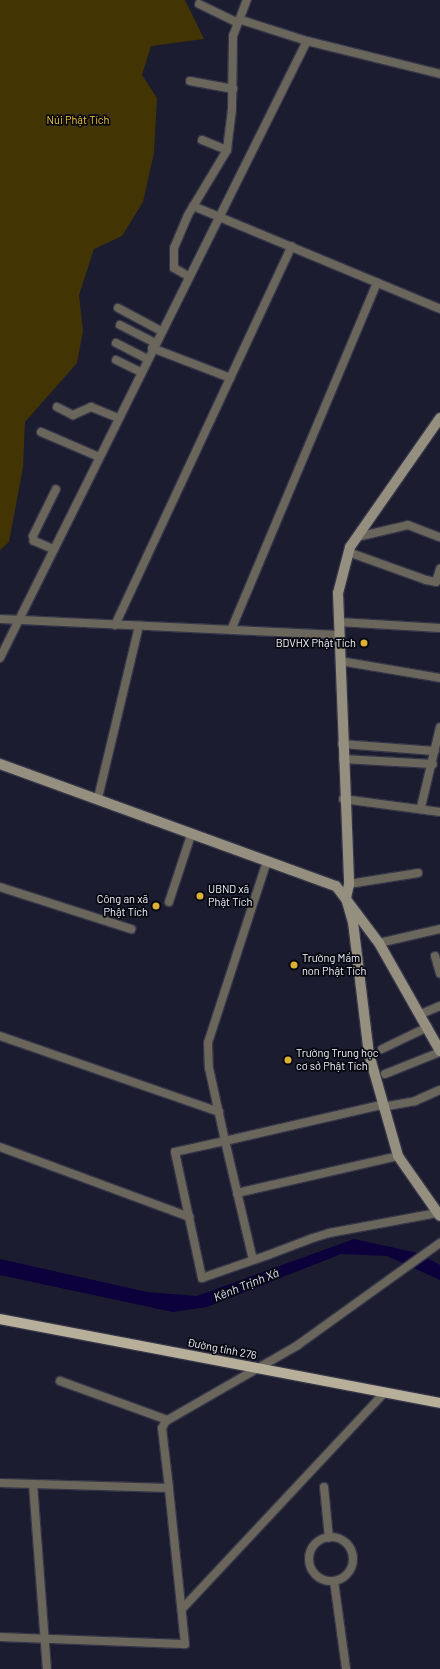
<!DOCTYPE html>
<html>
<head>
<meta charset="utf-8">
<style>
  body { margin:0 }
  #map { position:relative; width:440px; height:1669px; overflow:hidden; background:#1b1c2f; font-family:Barlow,sans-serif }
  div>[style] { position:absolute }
  .green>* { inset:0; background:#433404 }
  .water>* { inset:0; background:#0c013b }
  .roads { filter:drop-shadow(1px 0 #353648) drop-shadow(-1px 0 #353648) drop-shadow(0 1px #353648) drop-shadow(0 -1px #353648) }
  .street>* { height:8px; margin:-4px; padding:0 4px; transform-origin:4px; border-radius:4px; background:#6a665c }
  .street>.ring { margin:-4px; padding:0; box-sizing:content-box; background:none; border:8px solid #6a665c; border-radius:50% }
  .secondary>* { height:10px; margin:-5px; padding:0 5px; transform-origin:5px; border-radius:5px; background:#958f7f }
  .primary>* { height:10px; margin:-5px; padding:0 5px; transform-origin:5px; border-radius:5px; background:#b7af9a }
  .dots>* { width:11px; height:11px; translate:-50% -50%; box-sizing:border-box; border:2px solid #07080f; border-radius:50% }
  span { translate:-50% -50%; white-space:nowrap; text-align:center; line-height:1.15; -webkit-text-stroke:3.5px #07080f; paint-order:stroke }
  .park-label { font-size:11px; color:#f6c736 }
  .poi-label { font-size:11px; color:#f1f3fe }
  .right { translate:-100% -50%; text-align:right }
  .left { translate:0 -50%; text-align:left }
  .street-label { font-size:11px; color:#f1f3fe }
  .water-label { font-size:12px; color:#dee1f8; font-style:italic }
</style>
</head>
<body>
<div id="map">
  <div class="green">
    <i style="clip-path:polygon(0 0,185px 0,204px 39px,151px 46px,142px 75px,157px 98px,154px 153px,143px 202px,122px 236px,94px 249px,79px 295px,83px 331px,77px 363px,25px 422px,23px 467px,9px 542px,0 550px)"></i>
  </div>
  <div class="water">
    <i style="clip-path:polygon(354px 1239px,418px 1253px,440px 1265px,440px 1280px,387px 1256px,341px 1254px,207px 1307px,173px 1312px,0 1275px,0 1259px,147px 1292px,197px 1296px)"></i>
  </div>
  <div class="roads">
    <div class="street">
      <i style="left:199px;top:4px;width:41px;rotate:25.9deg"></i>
      <i style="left:307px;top:41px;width:137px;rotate:13.9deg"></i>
      <i style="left:190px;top:81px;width:44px;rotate:10.5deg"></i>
      <i style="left:202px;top:140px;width:27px;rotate:22deg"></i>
      <i style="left:193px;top:206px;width:268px;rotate:22.6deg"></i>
      <i style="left:188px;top:276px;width:16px;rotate:-150deg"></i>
      <i style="left:174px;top:268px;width:20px;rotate:-90deg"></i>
      <i style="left:174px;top:248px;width:36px;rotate:-67deg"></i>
      <i style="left:188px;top:215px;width:76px;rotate:-59deg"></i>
      <i style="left:227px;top:150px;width:41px;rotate:-83deg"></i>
      <i style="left:232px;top:109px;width:73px;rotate:-89.2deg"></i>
      <i style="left:233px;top:36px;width:39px;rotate:-69deg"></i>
      <i style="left:118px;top:308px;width:49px;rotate:28.1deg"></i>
      <i style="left:120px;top:325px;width:39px;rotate:27deg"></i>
      <i style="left:116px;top:343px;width:35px;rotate:27deg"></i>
      <i style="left:152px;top:348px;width:84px;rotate:21deg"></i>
      <i style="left:116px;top:360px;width:28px;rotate:26deg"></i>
      <i style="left:57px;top:407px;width:18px;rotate:27deg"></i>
      <i style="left:73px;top:415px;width:20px;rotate:-24deg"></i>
      <i style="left:91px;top:407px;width:29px;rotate:22deg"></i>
      <i style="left:41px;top:432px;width:63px;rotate:23.3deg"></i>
      <i style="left:357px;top:537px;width:52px;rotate:-13.2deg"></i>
      <i style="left:408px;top:525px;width:34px;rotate:21deg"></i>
      <i style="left:53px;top:549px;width:21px;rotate:-157deg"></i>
      <i style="left:34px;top:541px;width:5px;rotate:-101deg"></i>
      <i style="left:33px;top:536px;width:52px;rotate:-63.9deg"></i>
      <i style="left:348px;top:552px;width:83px;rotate:19.7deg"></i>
      <i style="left:426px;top:580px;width:10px;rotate:11deg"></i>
      <i style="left:436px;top:582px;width:14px;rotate:-73deg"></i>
      <i style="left:0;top:619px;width:339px;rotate:2.7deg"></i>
      <i style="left:339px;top:622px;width:101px;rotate:3.4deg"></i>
      <i style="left:115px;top:625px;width:418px;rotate:-65deg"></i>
      <i style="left:231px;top:630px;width:377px;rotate:-67.2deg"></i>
      <i style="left:0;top:658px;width:689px;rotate:-63.55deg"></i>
      <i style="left:307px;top:41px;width:69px;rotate:-162.3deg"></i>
      <i style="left:340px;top:661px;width:101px;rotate:9.6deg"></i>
      <i style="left:342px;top:744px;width:93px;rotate:4.3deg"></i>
      <i style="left:343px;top:759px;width:90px;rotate:3.2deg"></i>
      <i style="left:98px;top:798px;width:177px;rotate:-76.6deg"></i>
      <i style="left:343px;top:799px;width:98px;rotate:7.6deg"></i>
      <i style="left:421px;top:807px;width:82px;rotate:-76.6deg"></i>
      <i style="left:267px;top:861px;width:191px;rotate:108deg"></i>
      <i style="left:208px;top:1043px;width:25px;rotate:88deg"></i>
      <i style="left:209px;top:1068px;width:75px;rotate:77.6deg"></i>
      <i style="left:225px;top:1141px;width:160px;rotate:-13deg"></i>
      <i style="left:349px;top:884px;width:70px;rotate:-9.1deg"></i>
      <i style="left:0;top:887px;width:138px;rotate:17.8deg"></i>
      <i style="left:169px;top:902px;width:71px;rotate:-71.8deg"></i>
      <i style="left:379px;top:943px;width:63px;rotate:-12.9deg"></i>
      <i style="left:435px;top:956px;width:18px;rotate:74deg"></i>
      <i style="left:421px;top:1014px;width:21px;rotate:-23deg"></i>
      <i style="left:0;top:1036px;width:232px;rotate:19.1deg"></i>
      <i style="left:382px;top:1049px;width:51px;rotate:-25.6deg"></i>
      <i style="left:385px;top:1074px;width:59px;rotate:-21.8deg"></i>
      <i style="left:382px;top:1107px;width:34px;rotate:-10deg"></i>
      <i style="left:415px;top:1101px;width:27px;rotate:-24deg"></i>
      <i style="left:0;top:1147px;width:202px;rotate:20.3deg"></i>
      <i style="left:237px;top:1193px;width:165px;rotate:-12.9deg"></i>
      <i style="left:253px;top:1260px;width:122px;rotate:-103.2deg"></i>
      <i style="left:225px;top:1141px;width:51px;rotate:167.6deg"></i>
      <i style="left:175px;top:1152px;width:129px;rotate:77.9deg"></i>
      <i style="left:202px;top:1278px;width:70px;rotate:-19.2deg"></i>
      <i style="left:268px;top:1255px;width:48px;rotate:-20.7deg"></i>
      <i style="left:313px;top:1238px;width:17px;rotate:-17deg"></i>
      <i style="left:329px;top:1233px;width:110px;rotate:-10.5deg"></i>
      <i style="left:60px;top:1381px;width:114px;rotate:20deg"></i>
      <i style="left:0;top:1483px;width:169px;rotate:1.7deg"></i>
      <i style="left:169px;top:1488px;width:60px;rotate:-96.7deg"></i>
      <i style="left:162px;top:1428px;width:8px;rotate:-60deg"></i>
      <i style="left:166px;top:1421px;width:152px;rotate:-29.9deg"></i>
      <i style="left:298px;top:1345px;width:175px;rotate:-35.7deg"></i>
      <i style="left:33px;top:1484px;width:186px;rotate:85.7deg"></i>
      <i style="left:324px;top:1487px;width:51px;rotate:84.4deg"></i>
      <i class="ring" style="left:309px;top:1537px;width:36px;height:36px"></i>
      <i style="left:334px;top:1581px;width:89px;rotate:82.2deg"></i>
      <i style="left:182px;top:1609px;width:296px;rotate:-46.9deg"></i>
      <i style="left:0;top:1637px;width:185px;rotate:2.2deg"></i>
      <i style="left:185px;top:1644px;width:157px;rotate:-95.9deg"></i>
    </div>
    <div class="secondary">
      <i style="left:440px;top:418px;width:157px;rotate:124.9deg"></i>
      <i style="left:350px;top:547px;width:48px;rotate:104.6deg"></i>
      <i style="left:338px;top:593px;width:291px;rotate:87.8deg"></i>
      <i style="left:349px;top:884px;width:14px;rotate:102deg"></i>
      <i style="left:346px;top:898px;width:25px;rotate:74deg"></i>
      <i style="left:353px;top:922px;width:133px;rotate:83.1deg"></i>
      <i style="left:369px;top:1054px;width:106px;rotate:74.1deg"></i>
      <i style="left:398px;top:1156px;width:73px;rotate:55deg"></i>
      <i style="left:0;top:764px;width:357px;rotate:20deg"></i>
      <i style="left:336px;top:886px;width:71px;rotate:53deg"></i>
      <i style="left:379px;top:943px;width:124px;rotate:60.5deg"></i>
    </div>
    <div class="primary">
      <i style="left:0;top:1319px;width:448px;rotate:10.8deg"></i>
    </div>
  </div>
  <div class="dots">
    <i style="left:364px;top:643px;background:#dbb233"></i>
    <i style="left:200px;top:896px;background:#dbb233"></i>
    <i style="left:156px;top:906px;background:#dbb233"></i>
    <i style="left:294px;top:965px;background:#dbb233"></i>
    <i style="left:288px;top:1060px;background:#dbb233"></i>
  </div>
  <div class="park-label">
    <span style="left:78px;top:120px">Núi Phật Tích</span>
  </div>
  <div class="poi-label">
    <span class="right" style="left:356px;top:643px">BDVHX Phật Tích</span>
    <span class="left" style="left:208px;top:896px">UBND xã<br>Phật Tích</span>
    <span class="right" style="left:148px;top:906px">Công an xã<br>Phật Tích</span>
    <span class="left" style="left:302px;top:965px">Trường Mầm<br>non Phật Tích</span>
    <span class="left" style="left:296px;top:1060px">Trường Trung học<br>cơ sở Phật Tích</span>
  </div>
  <div class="street-label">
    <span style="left:222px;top:1349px;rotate:11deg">Đường tỉnh 276</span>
  </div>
  <div class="water-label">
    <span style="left:246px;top:1285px;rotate:-22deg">Kênh Trịnh Xá</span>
  </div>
</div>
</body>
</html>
